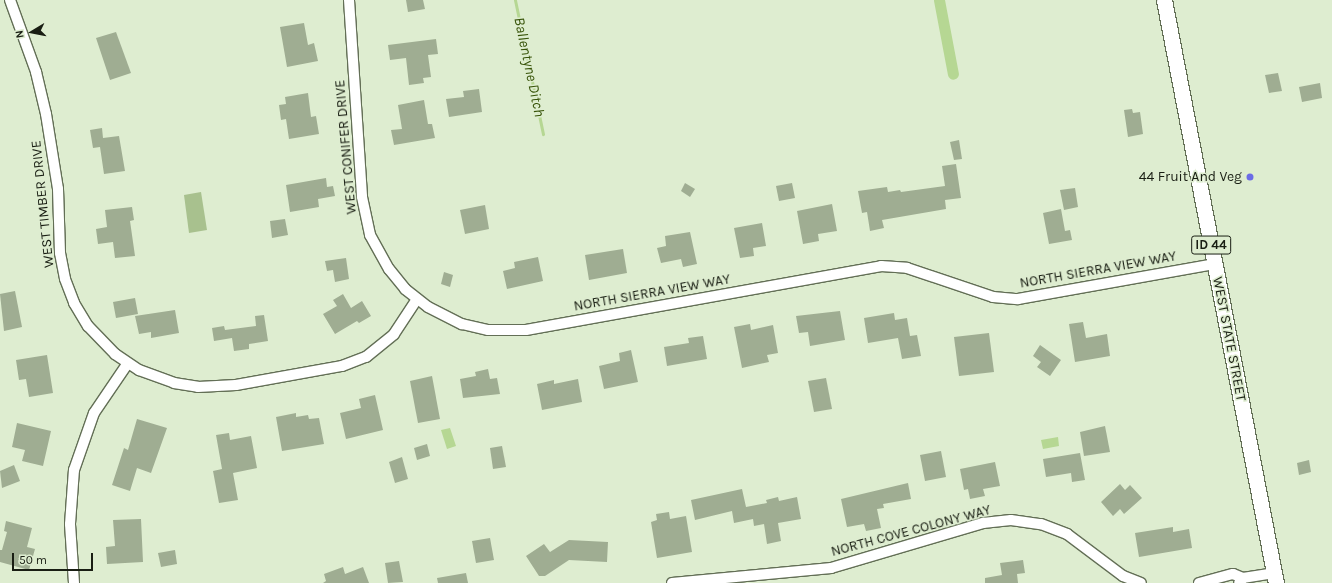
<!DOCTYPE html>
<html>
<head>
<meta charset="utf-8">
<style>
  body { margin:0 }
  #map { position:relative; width:1332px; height:583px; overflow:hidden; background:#deedd0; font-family:Karla,sans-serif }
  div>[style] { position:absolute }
  .green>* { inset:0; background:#a8c18e }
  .water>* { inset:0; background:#b6d793 }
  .stream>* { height:3px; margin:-1.5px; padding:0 1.5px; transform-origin:1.5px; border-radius:1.5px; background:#b6d793 }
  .canal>* { height:11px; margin:-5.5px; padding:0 5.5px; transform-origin:5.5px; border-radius:5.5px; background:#b6d793 }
  .building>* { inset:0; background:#9fad92 }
  .roads { filter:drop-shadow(1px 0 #636f56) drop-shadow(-1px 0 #636f56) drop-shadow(0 1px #636f56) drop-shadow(0 -1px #636f56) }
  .minor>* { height:10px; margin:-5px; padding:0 5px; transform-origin:5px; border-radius:5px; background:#fff }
  .primary>* { height:15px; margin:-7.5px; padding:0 7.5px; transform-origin:7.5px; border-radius:7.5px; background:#fff }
  .dots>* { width:11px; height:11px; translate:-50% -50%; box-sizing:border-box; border:2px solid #deedd0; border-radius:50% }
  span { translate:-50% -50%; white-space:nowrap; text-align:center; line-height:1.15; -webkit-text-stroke:3px #deedd0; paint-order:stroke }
  .shield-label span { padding:1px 3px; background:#deedd0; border:1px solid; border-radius:3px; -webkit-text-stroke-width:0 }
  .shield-label { font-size:13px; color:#191e13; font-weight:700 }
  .street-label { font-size:14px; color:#191e13 }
  .poi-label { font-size:14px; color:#191e13 }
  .right { translate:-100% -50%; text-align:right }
  .water-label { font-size:15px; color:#375308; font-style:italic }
  .north { position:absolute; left:12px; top:12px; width:40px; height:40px; -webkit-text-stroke:3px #deedd0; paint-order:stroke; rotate:260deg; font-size:11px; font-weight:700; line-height:16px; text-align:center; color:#191e13 }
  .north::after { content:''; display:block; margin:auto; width:14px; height:18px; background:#191e13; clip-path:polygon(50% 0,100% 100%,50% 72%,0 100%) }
  .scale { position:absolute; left:12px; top:553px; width:81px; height:18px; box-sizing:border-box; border:2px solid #191e13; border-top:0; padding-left:5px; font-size:12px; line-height:14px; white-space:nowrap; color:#191e13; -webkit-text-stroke:3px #deedd0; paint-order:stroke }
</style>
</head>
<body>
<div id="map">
  <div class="green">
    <i style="clip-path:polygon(201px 192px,207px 230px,189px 233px,184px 195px)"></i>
  </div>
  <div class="water">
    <i style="clip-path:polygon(450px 428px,456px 446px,447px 449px,441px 430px)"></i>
    <i style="clip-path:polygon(1058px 437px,1059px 446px,1043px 449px,1041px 440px)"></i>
  </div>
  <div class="stream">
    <i style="left:515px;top:0;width:137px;rotate:78.2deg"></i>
  </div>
  <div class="canal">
    <i style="left:939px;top:0;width:75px;rotate:79.3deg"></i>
  </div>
  <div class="building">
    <i style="clip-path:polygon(406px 0,423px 0,425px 9px,408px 12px)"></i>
    <i style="clip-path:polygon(304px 23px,308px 45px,314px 43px,318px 61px,287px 67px,280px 27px)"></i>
    <i style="clip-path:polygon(116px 32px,131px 73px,110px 80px,96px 38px)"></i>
    <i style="clip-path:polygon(436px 39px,438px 54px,428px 55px,431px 77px,423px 78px,424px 83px,409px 85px,406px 58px,390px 60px,388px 45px)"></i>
    <i style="clip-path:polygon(1278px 73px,1282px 91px,1269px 93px,1265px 75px)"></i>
    <i style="clip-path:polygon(1320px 83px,1322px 98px,1302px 102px,1299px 87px)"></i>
    <i style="clip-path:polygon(479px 89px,482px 112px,449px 117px,446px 99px,464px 97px,463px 91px)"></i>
    <i style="clip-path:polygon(308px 93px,311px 117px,316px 116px,319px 134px,289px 139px,286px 119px,281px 120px,279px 105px,286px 104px,285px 97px)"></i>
    <i style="clip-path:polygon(424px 100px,428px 124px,432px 124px,435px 138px,394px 145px,391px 130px,402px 129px,398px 105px)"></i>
    <i style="clip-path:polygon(1132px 109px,1133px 113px,1140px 112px,1143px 134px,1128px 137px,1124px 110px)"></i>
    <i style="clip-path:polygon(102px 128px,103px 138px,119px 136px,125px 171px,104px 174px,100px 147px,93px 148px,90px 130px)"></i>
    <i style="clip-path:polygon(959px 140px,962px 159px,954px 160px,950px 142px)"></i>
    <i style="clip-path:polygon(956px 164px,961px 198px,945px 200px,946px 209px,882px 220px,884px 228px,870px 231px,867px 212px,862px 213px,858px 191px,887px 187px,888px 192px,900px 190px,901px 192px,945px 186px,942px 166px)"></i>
    <i style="clip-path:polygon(326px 178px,327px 187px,333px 186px,335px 196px,318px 199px,319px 207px,290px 212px,286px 185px)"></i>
    <i style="clip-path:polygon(685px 183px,695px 189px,690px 197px,681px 191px)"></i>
    <i style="clip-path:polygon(792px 183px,795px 198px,779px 201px,776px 186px)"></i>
    <i style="clip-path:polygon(1075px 188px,1078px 207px,1064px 210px,1060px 190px)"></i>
    <i style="clip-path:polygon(832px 204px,837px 231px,818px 234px,819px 241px,803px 244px,797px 211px)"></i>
    <i style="clip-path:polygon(485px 205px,489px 229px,465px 234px,460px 210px)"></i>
    <i style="clip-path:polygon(132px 207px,134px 220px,130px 221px,135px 256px,115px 258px,113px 242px,98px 244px,96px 229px,107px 227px,105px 210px)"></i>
    <i style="clip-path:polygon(1061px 209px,1065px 231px,1070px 230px,1072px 240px,1049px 244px,1043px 213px)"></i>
    <i style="clip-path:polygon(285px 219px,288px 235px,272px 238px,270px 221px)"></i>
    <i style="clip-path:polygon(762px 223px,766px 246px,753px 248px,754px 256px,740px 258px,734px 228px)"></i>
    <i style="clip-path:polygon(690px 232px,697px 264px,683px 267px,681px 259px,661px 263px,657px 248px,666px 246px,665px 236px)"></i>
    <i style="clip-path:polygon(623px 249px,627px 273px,589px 280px,585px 255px)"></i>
    <i style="clip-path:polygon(538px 257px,543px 281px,507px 289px,503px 271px,515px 268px,514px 262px)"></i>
    <i style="clip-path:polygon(346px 258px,349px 279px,335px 282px,333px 270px,327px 271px,325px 261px)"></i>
    <i style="clip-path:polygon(444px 272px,453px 275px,450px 287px,441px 284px)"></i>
    <i style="clip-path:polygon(15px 291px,22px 327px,4px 331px,0 294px)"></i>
    <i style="clip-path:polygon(343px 294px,351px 308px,362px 301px,371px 316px,359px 323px,357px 321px,335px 334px,323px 314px,337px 306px,333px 300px)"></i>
    <i style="clip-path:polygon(135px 298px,138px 314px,116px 318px,113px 302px)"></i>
    <i style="clip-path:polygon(175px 310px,179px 333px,151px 338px,151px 332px,139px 334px,135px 316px)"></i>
    <i style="clip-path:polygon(840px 311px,845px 340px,810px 346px,808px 332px,799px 333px,796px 316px)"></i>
    <i style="clip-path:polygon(894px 313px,895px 320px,907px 318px,910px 336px,917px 335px,921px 356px,902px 359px,898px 338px,868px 343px,864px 318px)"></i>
    <i style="clip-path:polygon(264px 315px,268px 341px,249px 344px,249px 349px,234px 351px,232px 338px,214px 341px,212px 328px,224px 326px,225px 330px,256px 326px,255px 316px)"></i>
    <i style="clip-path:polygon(1083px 322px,1086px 338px,1107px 334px,1110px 356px,1075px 362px,1069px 324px)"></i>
    <i style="clip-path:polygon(750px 324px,751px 330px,773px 325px,778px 353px,767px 355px,769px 362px,742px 368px,734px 327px)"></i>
    <i style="clip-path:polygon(989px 333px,994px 372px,959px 376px,954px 337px)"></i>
    <i style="clip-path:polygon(703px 336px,707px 359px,667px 366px,664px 347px,689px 343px,688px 338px)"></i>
    <i style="clip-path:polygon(1040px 345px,1061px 360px,1050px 376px,1037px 367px,1041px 362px,1033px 356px)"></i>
    <i style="clip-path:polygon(631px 350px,638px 382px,604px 389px,599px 366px,620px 361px,619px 353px)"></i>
    <i style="clip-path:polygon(47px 355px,53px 393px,29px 397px,26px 379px,19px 380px,16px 360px)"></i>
    <i style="clip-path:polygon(488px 369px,490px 379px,497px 378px,500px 394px,463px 398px,460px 379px,476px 376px,475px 372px)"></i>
    <i style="clip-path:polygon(432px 376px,440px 419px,418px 423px,410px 381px)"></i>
    <i style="clip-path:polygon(826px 378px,832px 409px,814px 412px,808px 381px)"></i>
    <i style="clip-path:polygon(578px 379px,582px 402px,542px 410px,537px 384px,554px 380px,554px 384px)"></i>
    <i style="clip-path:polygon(375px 395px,383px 430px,346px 439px,340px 413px,361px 408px,359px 399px)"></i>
    <i style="clip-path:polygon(296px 413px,296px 417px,308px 415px,309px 419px,319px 418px,324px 444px,282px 451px,276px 417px)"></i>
    <i style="clip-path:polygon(137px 419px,167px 428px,151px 473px,137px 468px,130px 491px,112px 485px,124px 448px,128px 450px)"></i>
    <i style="clip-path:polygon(17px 423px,51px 431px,43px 466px,22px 461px,25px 450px,12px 447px)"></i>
    <i style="clip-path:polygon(1105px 426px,1110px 452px,1084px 456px,1080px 432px)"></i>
    <i style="clip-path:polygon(229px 433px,230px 440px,251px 436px,257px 468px,233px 473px,238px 500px,219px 503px,213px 471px,222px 469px,216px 435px)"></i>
    <i style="clip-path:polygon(427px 444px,430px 456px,417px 460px,414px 448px)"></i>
    <i style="clip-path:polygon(502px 446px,506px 467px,493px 469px,490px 448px)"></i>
    <i style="clip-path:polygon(941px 451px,946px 477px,925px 481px,920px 455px)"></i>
    <i style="clip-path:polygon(1080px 453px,1085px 480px,1072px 482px,1071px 473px,1046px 477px,1043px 459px)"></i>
    <i style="clip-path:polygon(402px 457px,408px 479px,395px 483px,389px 462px)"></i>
    <i style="clip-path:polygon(1309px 460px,1311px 472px,1299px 475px,1297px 463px)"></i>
    <i style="clip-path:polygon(995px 462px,1000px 486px,983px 489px,985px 496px,970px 499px,968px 489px,964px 490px,960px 469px)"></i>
    <i style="clip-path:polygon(14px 465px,20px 481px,2px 488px,0 471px)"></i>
    <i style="clip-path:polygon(908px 483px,911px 499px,883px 504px,884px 508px,877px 509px,881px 528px,866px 531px,864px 524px,847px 527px,841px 499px)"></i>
    <i style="clip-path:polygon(1120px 484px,1125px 490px,1130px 485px,1142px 498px,1124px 514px,1120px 509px,1113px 516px,1101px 502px)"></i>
    <i style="clip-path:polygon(742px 489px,746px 507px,767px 503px,766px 500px,778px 497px,779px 501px,797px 497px,801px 519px,778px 523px,781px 541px,767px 544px,764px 524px,754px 526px,753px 519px,734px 523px,732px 511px,695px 520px,691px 500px)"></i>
    <i style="clip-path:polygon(669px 512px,670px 519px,686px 516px,692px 552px,657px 558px,651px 522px,657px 520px,656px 514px)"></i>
    <i style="clip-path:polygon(141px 519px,143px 562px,107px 564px,106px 547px,115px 546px,113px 520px)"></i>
    <i style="clip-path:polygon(6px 521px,32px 528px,27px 547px,35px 549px,29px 570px,0 562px,0 550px,2px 550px,7px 532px,4px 531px)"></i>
    <i style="clip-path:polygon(1173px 527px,1173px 532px,1189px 529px,1192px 548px,1139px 557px,1135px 533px)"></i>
    <i style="clip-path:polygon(490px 538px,494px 560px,476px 563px,472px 541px)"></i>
    <i style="clip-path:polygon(569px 540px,608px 542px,607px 562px,569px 560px,545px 576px,539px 576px,526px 556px,544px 544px,550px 552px)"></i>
    <i style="clip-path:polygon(175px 550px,177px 564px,161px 567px,158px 553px)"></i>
    <i style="clip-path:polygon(1023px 560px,1025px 573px,1017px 574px,1018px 583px,985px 583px,985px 578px,1002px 575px,1000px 563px)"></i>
    <i style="clip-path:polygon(399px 561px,403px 582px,388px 583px,385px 563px)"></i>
    <i style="clip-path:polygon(343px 567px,345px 574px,363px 567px,369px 583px,323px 583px,326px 581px,324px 574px)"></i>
    <i style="clip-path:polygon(466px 573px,468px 583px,438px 583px,437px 578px)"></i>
  </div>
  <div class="roads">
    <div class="minor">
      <i style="left:10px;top:0;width:77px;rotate:70.1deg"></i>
      <i style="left:36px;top:72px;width:43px;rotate:76.6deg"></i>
      <i style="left:46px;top:114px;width:76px;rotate:80.9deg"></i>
      <i style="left:58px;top:189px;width:64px;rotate:88.2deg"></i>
      <i style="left:60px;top:253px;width:26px;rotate:79deg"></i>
      <i style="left:65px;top:279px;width:26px;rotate:69deg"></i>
      <i style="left:74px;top:303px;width:27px;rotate:59deg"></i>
      <i style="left:88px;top:326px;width:39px;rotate:46deg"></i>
      <i style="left:115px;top:354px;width:29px;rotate:34deg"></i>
      <i style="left:139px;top:370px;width:37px;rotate:20deg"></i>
      <i style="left:174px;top:383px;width:24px;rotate:9deg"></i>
      <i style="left:198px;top:387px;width:38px;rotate:-3deg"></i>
      <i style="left:236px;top:385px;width:108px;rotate:-10.2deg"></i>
      <i style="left:342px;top:366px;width:26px;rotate:-21deg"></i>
      <i style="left:366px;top:357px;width:36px;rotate:-39deg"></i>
      <i style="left:394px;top:334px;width:42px;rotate:-56.7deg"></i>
      <i style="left:349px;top:0;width:197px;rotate:86.2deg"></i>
      <i style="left:362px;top:197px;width:39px;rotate:78deg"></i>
      <i style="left:370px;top:235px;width:39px;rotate:61deg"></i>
      <i style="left:389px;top:269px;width:26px;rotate:51deg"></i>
      <i style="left:405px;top:289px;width:29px;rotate:38deg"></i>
      <i style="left:428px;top:307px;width:38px;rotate:27deg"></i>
      <i style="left:462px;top:324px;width:27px;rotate:13deg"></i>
      <i style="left:488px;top:330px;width:38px"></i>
      <i style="left:526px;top:330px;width:361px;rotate:-10.2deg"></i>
      <i style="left:881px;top:266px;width:26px;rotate:4deg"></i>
      <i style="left:907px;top:268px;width:91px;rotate:18.6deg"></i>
      <i style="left:993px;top:297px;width:25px;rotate:5deg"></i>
      <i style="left:1018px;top:299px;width:199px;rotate:-10.1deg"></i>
      <i style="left:1243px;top:578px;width:31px;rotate:-9deg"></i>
      <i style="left:74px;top:583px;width:59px;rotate:-93.9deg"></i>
      <i style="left:70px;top:524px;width:54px;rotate:-85.8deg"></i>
      <i style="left:74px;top:470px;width:60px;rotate:-70.7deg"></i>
      <i style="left:94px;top:413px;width:60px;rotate:-55.8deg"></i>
      <i style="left:672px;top:583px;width:160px;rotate:-5.4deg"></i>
      <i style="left:831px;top:568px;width:159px;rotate:-16.5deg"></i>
      <i style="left:983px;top:523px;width:28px;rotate:-6deg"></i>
      <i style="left:1011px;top:520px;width:30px;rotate:8deg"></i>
      <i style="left:1041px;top:524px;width:28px;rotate:21deg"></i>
      <i style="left:1067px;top:534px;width:70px;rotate:36.9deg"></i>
      <i style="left:1123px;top:576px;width:19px;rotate:21deg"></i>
      <i style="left:1199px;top:583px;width:35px;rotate:-15deg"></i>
      <i style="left:1233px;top:574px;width:11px;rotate:22deg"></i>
      <i style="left:1243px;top:578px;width:6px;rotate:129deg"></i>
    </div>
    <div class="primary">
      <i style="left:1164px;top:0;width:594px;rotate:79.13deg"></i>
    </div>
  </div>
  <div class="dots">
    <i style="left:1250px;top:177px;background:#6c6ce6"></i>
  </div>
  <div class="shield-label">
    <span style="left:1211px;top:245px">ID 44</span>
  </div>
  <div class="street-label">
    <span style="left:346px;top:147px;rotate:-95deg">WEST CONIFER DRIVE</span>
    <span style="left:43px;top:204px;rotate:-96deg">WEST TIMBER DRIVE</span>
    <span style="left:1098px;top:270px;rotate:-10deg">NORTH SIERRA VIEW WAY</span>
    <span style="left:652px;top:293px;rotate:-10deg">NORTH SIERRA VIEW WAY</span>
    <span style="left:1229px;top:339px;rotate:79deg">WEST STATE STREET</span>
    <span style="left:911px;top:531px;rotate:-15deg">NORTH COVE COLONY WAY</span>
  </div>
  <div class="poi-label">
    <span class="right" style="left:1242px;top:177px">44 Fruit And Veg</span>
  </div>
  <div class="water-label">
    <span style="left:529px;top:67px;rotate:78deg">Ballentyne Ditch</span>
  </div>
  <div class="north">N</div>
  <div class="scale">50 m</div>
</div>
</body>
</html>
